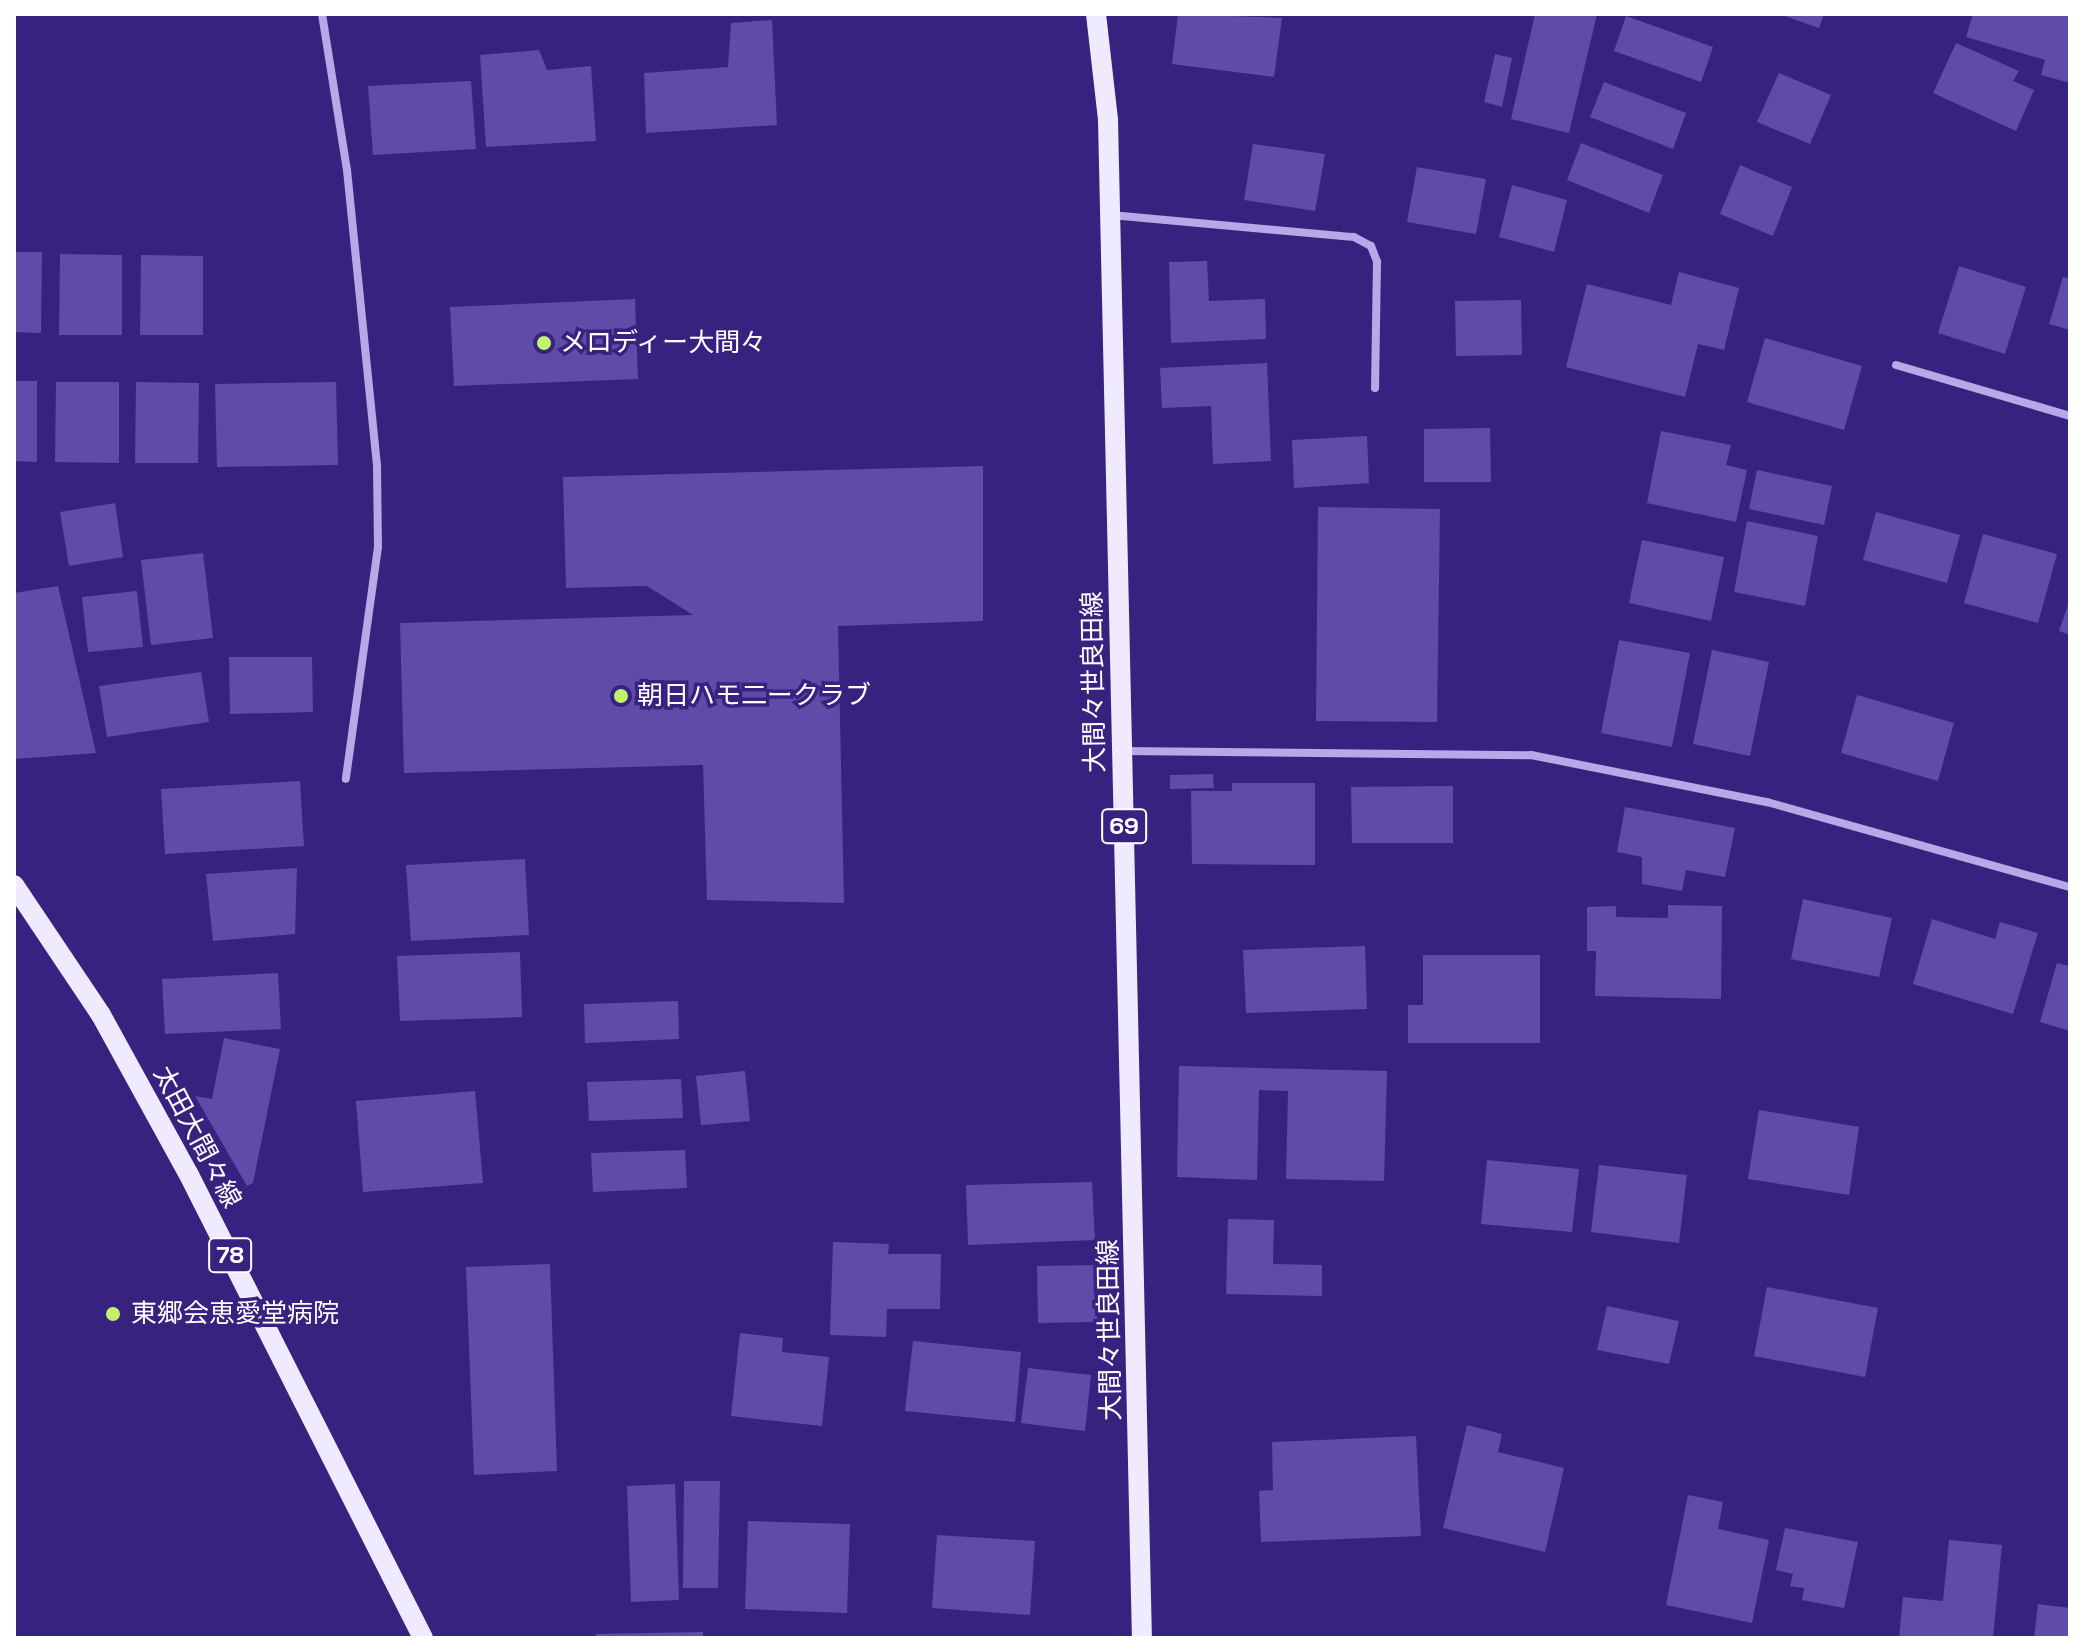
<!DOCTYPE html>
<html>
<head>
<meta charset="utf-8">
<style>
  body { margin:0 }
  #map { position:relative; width:2084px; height:1652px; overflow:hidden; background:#37237f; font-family:"Space Grotesk","Noto Sans JP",sans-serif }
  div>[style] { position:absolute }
  .building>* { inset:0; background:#5f4ba8 }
  .minor>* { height:8px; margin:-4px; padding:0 4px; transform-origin:4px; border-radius:4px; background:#b5a9e7 }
  .primary>* { height:20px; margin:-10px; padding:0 10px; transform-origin:10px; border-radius:10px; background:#efeafd }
  .dots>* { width:22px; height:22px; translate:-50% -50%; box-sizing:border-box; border:4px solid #37237f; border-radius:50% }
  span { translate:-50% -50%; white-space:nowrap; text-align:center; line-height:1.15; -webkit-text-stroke:7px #37237f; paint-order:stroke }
  .shield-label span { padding:2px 6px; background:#37237f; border:2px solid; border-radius:6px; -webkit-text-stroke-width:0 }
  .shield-label { font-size:24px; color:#fff; font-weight:700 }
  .poi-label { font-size:26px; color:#fff }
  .left { translate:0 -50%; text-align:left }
  .street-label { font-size:26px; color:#fff }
  .frame { position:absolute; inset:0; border:16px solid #fff; pointer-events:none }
</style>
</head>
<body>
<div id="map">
  <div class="building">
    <i style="clip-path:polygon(1178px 14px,1282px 18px,1274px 77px,1172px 64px)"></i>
    <i style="clip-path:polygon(1535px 14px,1597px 14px,1569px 133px,1511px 119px)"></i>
    <i style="clip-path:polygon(1779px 14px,1824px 14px,1819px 28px)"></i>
    <i style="clip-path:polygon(1973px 14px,2070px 14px,2070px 83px,2041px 75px,2045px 60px,1966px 37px)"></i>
    <i style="clip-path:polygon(1626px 16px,1713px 47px,1701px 82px,1614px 51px)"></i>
    <i style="clip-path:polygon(772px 20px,777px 125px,646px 133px,644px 73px,728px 67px,731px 23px)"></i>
    <i style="clip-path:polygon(1956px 43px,2019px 71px,2013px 81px,2034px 90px,2016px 131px,1933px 93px)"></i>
    <i style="clip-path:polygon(539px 50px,547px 70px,591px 66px,596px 141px,486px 147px,480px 55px)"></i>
    <i style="clip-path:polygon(1495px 54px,1512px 58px,1502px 107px,1484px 102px)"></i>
    <i style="clip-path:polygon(1779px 73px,1831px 95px,1810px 144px,1757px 122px)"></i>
    <i style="clip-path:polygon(471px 81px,476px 149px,373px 155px,368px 86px)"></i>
    <i style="clip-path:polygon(1604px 82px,1686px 113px,1673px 149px,1590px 117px)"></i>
    <i style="clip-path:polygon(1581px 143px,1663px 175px,1649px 213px,1567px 180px)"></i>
    <i style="clip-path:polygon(1253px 144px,1325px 154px,1315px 211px,1244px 200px)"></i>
    <i style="clip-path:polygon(1740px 165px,1792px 187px,1773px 236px,1720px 214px)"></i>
    <i style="clip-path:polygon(1417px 167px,1486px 179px,1476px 234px,1407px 222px)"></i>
    <i style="clip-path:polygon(1512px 185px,1567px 200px,1554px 252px,1499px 237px)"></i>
    <i style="clip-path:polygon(14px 252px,42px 252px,41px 333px,14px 332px)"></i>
    <i style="clip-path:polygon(60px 254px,122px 255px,122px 335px,59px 335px)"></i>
    <i style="clip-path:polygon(141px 255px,203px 256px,203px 335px,140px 335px)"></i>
    <i style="clip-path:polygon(1207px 261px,1209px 301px,1265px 299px,1266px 339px,1171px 343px,1169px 262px)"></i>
    <i style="clip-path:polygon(1959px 266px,2026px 287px,2005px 354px,1938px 333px)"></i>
    <i style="clip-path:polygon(1679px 272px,1739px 288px,1724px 350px,1698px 344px,1685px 397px,1566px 367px,1587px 284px,1671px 305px)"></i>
    <i style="clip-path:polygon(2063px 277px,2070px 279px,2070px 330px,2049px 324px)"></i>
    <i style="clip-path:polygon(635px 299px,638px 379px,454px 386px,450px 307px)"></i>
    <i style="clip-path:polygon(1521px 300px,1522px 355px,1456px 356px,1455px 301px)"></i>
    <i style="clip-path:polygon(1765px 338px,1862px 366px,1844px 430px,1747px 402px)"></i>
    <i style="clip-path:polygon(1267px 363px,1271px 461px,1213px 464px,1211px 406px,1162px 408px,1160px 368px)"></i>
    <i style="clip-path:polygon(14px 381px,37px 381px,37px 462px,14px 461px)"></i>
    <i style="clip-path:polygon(56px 382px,119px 382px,119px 463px,55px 462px)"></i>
    <i style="clip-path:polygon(136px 382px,199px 383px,198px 463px,135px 463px)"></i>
    <i style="clip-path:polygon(336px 382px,338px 465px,217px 467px,215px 384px)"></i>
    <i style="clip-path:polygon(1490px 428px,1491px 482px,1424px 482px,1424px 429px)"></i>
    <i style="clip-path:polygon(1661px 431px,1731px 445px,1726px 465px,1747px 470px,1736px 522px,1647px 503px)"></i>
    <i style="clip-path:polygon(1367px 436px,1369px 483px,1294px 488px,1292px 440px)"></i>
    <i style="clip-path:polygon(983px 466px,983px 621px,838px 626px,844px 903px,707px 900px,703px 765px,404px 773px,400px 623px,693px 615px,647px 586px,566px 588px,563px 477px)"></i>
    <i style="clip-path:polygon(1757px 470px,1832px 486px,1824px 525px,1749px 509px)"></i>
    <i style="clip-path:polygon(115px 503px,123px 557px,69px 566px,60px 512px)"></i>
    <i style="clip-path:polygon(1318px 507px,1440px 509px,1437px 722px,1316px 721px)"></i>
    <i style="clip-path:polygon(1876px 512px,1960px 535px,1947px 583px,1863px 560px)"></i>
    <i style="clip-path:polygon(1747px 521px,1818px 536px,1805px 606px,1734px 592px)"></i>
    <i style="clip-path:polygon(1983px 534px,2057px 554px,2038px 623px,1964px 603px)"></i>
    <i style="clip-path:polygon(1642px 540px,1724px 557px,1711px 621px,1629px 603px)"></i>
    <i style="clip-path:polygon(203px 553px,213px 638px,151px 645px,141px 560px)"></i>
    <i style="clip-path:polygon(58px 586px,96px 753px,14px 759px,14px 593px)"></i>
    <i style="clip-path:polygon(137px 591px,143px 647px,88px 652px,82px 597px)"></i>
    <i style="clip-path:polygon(2070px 599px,2070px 635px,2059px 631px)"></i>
    <i style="clip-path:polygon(1619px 640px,1690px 653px,1672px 747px,1601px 733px)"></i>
    <i style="clip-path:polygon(1712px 650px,1769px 662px,1750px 756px,1693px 744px)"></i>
    <i style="clip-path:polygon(229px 657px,312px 657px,313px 712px,230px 714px)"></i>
    <i style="clip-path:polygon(201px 672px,209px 722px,107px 737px,99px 686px)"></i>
    <i style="clip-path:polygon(1857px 695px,1954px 723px,1938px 781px,1841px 753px)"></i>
    <i style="clip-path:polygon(1213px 774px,1214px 788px,1170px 789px,1170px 775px)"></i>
    <i style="clip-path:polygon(300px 781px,304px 846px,165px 854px,161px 789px)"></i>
    <i style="clip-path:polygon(1232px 783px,1315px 783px,1315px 865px,1192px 864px,1191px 791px,1232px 791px)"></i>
    <i style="clip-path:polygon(1453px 786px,1453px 843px,1352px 843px,1351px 787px)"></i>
    <i style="clip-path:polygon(1625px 807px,1735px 828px,1725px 877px,1686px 870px,1682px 891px,1642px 884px,1642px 857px,1617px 852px)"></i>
    <i style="clip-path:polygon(525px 859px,529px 935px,411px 941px,406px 865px)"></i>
    <i style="clip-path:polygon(297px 868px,295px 934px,213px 941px,206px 874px)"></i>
    <i style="clip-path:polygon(1803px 899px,1892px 918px,1879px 977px,1791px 959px)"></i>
    <i style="clip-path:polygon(1668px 905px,1722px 906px,1721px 999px,1595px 996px,1596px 951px,1587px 951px,1587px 907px,1616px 906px,1616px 917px,1668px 918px)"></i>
    <i style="clip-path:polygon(1932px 919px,1995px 939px,2000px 922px,2038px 933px,2013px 1014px,1913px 984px)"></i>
    <i style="clip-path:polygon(1365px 946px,1367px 1009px,1246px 1013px,1243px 950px)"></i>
    <i style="clip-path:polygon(520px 952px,522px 1017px,400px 1021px,397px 956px)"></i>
    <i style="clip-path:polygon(1423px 955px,1540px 955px,1540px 1043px,1408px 1043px,1408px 1005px,1423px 1005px)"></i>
    <i style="clip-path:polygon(2057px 963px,2070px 966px,2070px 1031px,2040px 1022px)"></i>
    <i style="clip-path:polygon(278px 973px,281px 1029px,165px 1034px,162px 979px)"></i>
    <i style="clip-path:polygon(678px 1001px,679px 1039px,585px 1043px,584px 1004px)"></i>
    <i style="clip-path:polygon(224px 1038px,280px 1049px,253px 1183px,247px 1186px,195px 1096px,212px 1099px)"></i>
    <i style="clip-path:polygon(1179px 1066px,1387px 1071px,1384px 1181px,1286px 1179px,1288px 1091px,1259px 1090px,1257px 1180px,1177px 1177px)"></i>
    <i style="clip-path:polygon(745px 1071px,750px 1121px,701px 1125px,696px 1076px)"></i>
    <i style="clip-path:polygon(681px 1079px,683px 1118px,589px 1121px,587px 1082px)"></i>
    <i style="clip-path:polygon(475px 1091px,483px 1183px,363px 1192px,356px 1101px)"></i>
    <i style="clip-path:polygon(1759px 1110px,1859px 1127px,1849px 1195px,1748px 1179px)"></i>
    <i style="clip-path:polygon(685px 1150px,687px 1188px,593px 1192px,591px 1153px)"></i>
    <i style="clip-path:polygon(1487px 1160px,1579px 1169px,1572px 1232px,1481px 1224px)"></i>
    <i style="clip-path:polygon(1599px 1165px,1687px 1175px,1679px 1243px,1591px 1232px)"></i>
    <i style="clip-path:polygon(1092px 1182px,1095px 1240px,968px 1245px,966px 1185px)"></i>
    <i style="clip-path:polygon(1228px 1219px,1274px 1220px,1273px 1264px,1322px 1265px,1322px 1296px,1226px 1294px)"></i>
    <i style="clip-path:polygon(833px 1242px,889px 1244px,888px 1254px,941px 1254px,940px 1309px,887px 1309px,886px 1337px,830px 1335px)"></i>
    <i style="clip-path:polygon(550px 1264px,557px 1471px,474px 1475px,466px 1267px)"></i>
    <i style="clip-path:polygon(1096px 1265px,1097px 1322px,1038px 1323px,1037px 1266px)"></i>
    <i style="clip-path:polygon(1767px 1287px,1878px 1308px,1865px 1377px,1754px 1356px)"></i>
    <i style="clip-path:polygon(1607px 1306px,1679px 1321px,1669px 1364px,1597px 1350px)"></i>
    <i style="clip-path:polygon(740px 1333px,783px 1338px,782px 1352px,829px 1357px,822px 1426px,731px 1416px)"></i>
    <i style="clip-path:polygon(913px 1341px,1021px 1352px,1015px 1422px,905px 1411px)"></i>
    <i style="clip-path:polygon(1028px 1368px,1091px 1375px,1085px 1431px,1021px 1423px)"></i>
    <i style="clip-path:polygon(1467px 1425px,1502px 1434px,1498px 1452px,1564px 1468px,1545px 1552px,1443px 1528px)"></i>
    <i style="clip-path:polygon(1416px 1436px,1421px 1536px,1261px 1542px,1259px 1491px,1273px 1490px,1272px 1442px)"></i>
    <i style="clip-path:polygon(684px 1481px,720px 1481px,718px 1588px,683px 1588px)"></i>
    <i style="clip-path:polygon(675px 1484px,679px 1600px,631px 1602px,627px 1486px)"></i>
    <i style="clip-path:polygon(1688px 1495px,1723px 1502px,1718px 1529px,1769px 1540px,1752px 1623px,1666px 1605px)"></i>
    <i style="clip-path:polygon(748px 1521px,850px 1524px,847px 1613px,745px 1609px)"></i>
    <i style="clip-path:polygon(1785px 1528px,1858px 1542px,1844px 1608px,1802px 1600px,1804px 1588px,1790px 1586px,1793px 1574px,1776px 1570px)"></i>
    <i style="clip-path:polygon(937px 1535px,1035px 1541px,1030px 1615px,932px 1608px)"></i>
    <i style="clip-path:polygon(1949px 1540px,2002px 1545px,1993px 1638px,1899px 1638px,1903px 1597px,1943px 1601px)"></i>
    <i style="clip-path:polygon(2038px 1604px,2070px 1608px,2070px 1638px,2034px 1638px)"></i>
    <i style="clip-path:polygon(703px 1632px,703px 1638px,596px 1638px,596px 1634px)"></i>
  </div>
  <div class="minor">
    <i style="left:322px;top:14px;width:158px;rotate:80.9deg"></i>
    <i style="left:347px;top:170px;width:298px;rotate:84.2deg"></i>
    <i style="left:377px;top:466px;width:81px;rotate:89.3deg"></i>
    <i style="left:378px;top:547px;width:234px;rotate:97.9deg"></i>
    <i style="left:1111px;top:215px;width:244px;rotate:5.2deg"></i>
    <i style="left:1354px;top:237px;width:19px;rotate:28deg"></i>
    <i style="left:1371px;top:246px;width:17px;rotate:69deg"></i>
    <i style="left:1377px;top:262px;width:126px;rotate:90.9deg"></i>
    <i style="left:1896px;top:365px;width:181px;rotate:16.3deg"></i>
    <i style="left:1123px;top:751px;width:408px;rotate:0.6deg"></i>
    <i style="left:1531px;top:755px;width:241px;rotate:11.3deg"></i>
    <i style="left:1767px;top:802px;width:315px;rotate:15.7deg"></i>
  </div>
  <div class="primary">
    <i style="left:1096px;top:14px;width:107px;rotate:83.5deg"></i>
    <i style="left:1108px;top:120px;width:1518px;rotate:88.72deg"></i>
    <i style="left:14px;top:885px;width:156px;rotate:56.2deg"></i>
    <i style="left:101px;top:1015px;width:180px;rotate:61.2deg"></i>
    <i style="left:188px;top:1173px;width:521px;rotate:63.19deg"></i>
  </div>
  <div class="dots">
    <i style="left:544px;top:343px;background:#c1f26b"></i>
    <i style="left:621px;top:696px;background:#c1f26b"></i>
    <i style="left:113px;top:1314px;background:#c1f26b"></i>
  </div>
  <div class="shield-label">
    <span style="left:1124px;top:826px">69</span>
    <span style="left:230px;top:1255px">78</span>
  </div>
  <div class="poi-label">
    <span class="left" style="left:560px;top:343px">メロディー大間々</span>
    <span class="left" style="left:637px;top:696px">朝日ハモ二ークラブ</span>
    <span class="left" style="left:131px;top:1314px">東郷会恵愛堂病院</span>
  </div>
  <div class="street-label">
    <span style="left:1094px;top:682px;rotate:-91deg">大間々世良田線</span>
    <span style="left:197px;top:1137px;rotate:62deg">太田大間々線</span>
    <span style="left:1110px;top:1330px;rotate:-91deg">大間々世良田線</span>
  </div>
  <div class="frame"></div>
</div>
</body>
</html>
